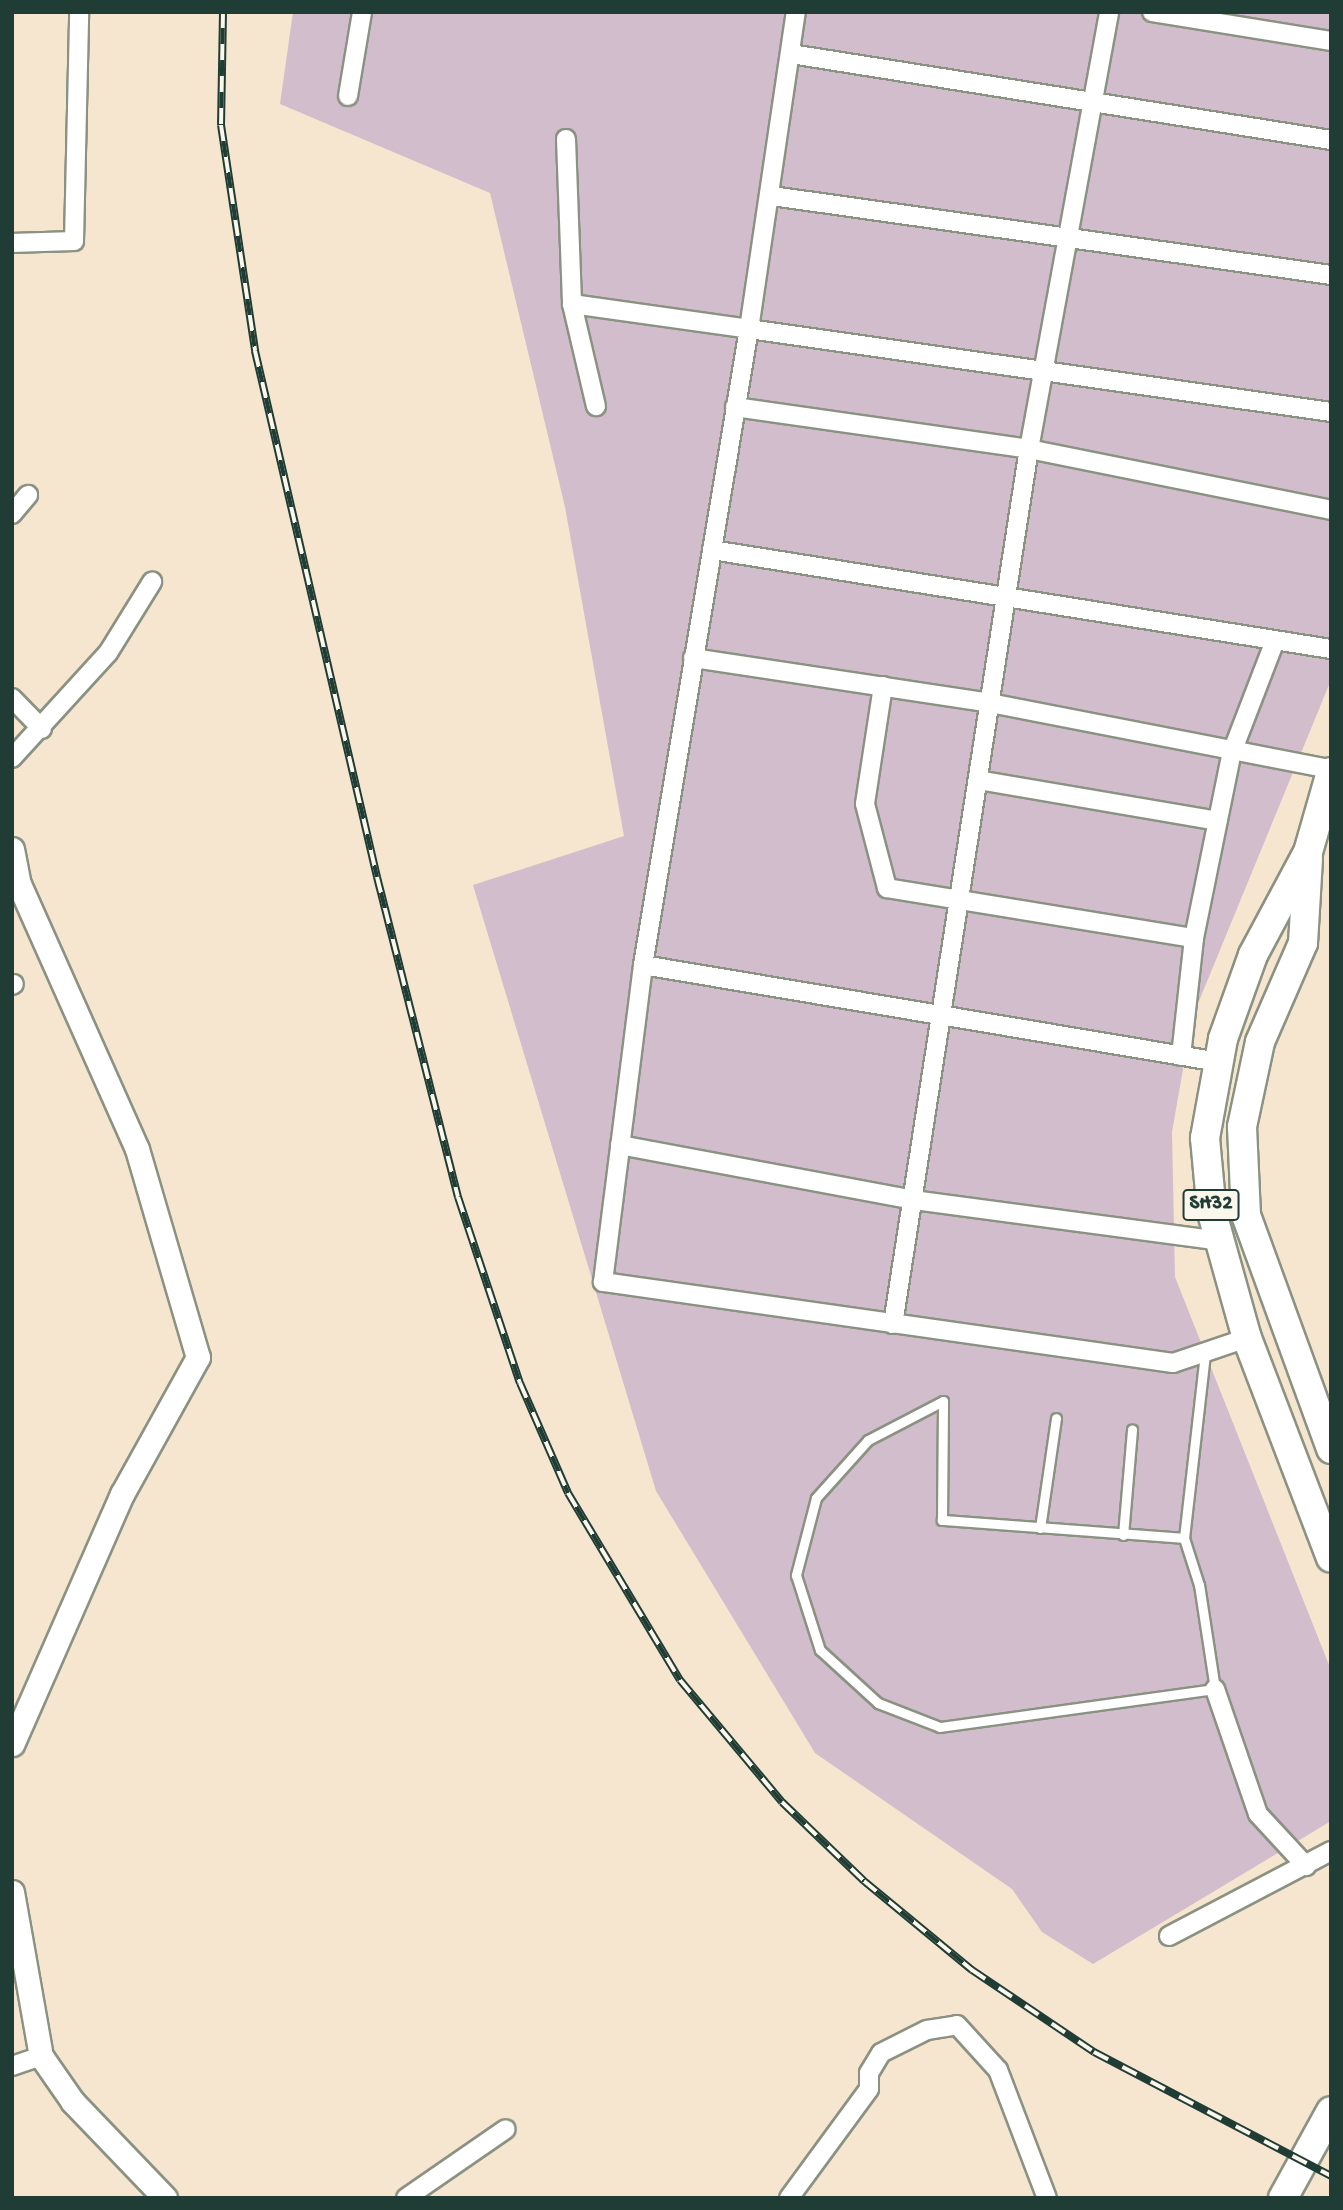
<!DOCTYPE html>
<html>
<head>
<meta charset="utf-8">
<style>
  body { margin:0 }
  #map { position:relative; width:1343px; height:2210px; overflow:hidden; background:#f6e6cf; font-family:"Gochi Hand",sans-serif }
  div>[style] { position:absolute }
  .industrial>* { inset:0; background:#d1bdcc }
  .roads { filter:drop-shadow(2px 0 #8a9282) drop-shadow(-2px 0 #8a9282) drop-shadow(0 2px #8a9282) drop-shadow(0 -2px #8a9282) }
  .service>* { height:9px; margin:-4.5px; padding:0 4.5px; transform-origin:4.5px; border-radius:4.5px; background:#fff }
  .minor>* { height:18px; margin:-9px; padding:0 9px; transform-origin:9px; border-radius:9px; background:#fff }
  .tertiary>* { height:23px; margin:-11.5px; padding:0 11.5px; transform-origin:11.5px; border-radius:11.5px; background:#fff }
  .primary>* { height:28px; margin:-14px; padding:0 14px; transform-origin:14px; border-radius:14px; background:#fff }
  .rail>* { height:8px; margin-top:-4px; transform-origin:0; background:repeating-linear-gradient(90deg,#fbf7ec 0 16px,#1f3d34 0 32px); box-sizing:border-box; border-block:2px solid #1f3d34 }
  span { translate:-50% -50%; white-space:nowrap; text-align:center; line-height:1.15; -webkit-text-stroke:5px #fbf7ec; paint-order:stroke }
  .shield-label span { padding:2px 5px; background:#fbf7ec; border:2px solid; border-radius:5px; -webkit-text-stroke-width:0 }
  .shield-label { font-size:21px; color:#1f3d34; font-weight:700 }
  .frame { position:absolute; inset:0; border:14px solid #1f3d34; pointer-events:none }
</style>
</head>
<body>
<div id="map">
  <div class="industrial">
    <i style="clip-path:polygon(293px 12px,1331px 12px,1331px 680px,1192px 1018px,1172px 1132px,1175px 1277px,1331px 1670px,1331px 1821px,1093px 1964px,1042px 1932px,1012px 1889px,815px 1753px,656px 1491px,473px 885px,624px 836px,565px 507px,490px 193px,280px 104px)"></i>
  </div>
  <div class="roads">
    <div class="service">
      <i style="left:1040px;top:1528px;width:111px;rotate:-81.7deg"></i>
      <i style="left:1123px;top:1535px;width:106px;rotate:-85.1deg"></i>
      <i style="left:1184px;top:1538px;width:243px;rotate:-175.7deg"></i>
      <i style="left:942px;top:1520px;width:119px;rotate:-89.5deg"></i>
      <i style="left:943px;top:1401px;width:85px;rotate:152.5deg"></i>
      <i style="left:868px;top:1440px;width:78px;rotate:131.9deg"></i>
      <i style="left:816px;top:1498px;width:80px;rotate:104.6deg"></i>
      <i style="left:796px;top:1575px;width:79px;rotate:72.3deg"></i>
      <i style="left:820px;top:1650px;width:79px;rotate:42.4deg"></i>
      <i style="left:878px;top:1703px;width:66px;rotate:21.2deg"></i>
      <i style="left:940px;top:1727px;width:278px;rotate:-7.9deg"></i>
      <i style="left:1215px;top:1689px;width:105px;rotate:-98.7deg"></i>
      <i style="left:1199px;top:1585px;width:49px;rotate:-107.7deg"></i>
      <i style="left:1184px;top:1538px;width:186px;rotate:-83.5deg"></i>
    </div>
    <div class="minor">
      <i style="left:1152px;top:12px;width:181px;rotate:9.2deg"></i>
      <i style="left:791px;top:54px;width:547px;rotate:9.05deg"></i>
      <i style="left:348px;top:96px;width:85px;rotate:-80.5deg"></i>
      <i style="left:566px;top:139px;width:165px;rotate:87.9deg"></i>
      <i style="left:572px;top:304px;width:105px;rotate:76.8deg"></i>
      <i style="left:772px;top:196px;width:565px;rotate:8.04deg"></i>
      <i style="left:12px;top:243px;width:62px;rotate:-1.8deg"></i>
      <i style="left:74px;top:241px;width:229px;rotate:-88.7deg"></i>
      <i style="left:572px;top:304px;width:179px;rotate:8deg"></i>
      <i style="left:749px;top:329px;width:320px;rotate:-81.6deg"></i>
      <i style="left:735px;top:407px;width:297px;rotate:8.1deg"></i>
      <i style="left:1029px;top:449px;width:308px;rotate:11.4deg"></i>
      <i style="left:12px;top:514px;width:25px;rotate:-50deg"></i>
      <i style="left:712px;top:550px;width:627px;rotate:9.09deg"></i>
      <i style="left:693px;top:658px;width:300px;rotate:8.6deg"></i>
      <i style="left:990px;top:703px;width:347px;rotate:11deg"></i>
      <i style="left:883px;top:686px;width:119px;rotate:98.7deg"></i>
      <i style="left:865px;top:804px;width:87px;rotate:75.3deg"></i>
      <i style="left:887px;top:888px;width:311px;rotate:9.3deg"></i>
      <i style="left:12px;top:698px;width:43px;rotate:45.9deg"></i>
      <i style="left:12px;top:758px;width:142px;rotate:-47.6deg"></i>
      <i style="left:108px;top:653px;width:84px;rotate:-58.2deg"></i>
      <i style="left:978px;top:780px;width:243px;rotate:9.7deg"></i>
      <i style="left:643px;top:965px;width:584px;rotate:9.56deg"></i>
      <i style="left:12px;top:985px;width:2px;rotate:-27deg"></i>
      <i style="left:1181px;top:1056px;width:119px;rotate:-83.7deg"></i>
      <i style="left:1194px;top:938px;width:190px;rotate:-78.5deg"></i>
      <i style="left:1232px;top:752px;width:117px;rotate:-68.9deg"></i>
      <i style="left:620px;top:1145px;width:299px;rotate:10.6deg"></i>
      <i style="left:914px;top:1200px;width:309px;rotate:7.6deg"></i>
      <i style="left:893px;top:1324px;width:886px;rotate:-81.17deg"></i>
      <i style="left:1029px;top:449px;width:444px;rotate:-79.6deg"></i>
      <i style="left:1247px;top:1338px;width:78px;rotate:161.3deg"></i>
      <i style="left:1173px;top:1363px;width:576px;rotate:-171.91deg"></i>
      <i style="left:603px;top:1282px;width:320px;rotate:-82.8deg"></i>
      <i style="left:643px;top:965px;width:645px;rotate:-80.54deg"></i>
      <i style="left:749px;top:329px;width:588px;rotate:8.12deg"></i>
      <i style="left:1215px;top:1689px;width:132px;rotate:71deg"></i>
      <i style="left:1258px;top:1814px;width:71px;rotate:47.3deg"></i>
      <i style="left:1169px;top:1936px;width:183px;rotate:-27.7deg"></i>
      <i style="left:12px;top:2066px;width:31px;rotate:-19deg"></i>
      <i style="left:406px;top:2198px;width:121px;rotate:-34.6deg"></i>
      <i style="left:789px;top:2198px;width:135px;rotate:-53.7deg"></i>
      <i style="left:869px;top:2089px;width:16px;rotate:-90deg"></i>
      <i style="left:869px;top:2073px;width:23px;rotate:-59deg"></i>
      <i style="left:881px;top:2053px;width:51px;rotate:-26.6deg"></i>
      <i style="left:927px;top:2030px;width:30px;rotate:-9deg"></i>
      <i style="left:957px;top:2025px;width:61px;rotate:47.7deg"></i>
      <i style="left:998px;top:2070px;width:137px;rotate:69.1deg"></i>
    </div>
    <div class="tertiary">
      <i style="left:12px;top:849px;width:36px;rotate:79deg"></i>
      <i style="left:19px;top:884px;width:290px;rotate:66deg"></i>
      <i style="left:137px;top:1149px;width:217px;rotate:73.7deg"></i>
      <i style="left:198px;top:1357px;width:157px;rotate:119deg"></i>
      <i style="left:122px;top:1494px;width:273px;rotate:113.7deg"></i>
      <i style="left:12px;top:1892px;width:167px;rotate:80deg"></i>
      <i style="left:41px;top:2056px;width:56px;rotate:55.2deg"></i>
      <i style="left:73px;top:2102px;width:133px;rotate:46.2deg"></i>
    </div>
    <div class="primary">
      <i style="left:1331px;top:772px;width:83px;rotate:106deg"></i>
      <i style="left:1308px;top:852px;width:117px;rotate:118.1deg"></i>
      <i style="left:1253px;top:955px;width:89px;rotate:109.7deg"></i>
      <i style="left:1223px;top:1039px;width:101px;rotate:100.3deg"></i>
      <i style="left:1205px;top:1138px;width:75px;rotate:84.7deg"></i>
      <i style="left:1212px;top:1213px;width:130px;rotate:74.4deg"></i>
      <i style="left:1247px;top:1338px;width:235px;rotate:69.1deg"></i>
      <i style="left:1308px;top:859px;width:84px;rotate:93.4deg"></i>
      <i style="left:1303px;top:943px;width:108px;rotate:113.5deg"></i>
      <i style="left:1260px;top:1042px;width:87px;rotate:102deg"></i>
      <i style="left:1242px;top:1127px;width:88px;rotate:87.4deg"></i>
      <i style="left:1246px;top:1215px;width:249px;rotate:70deg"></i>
      <i style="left:1283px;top:2198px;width:99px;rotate:-61.1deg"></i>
    </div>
  </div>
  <div class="rail">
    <i style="left:223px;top:12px;width:113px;rotate:91deg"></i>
    <i style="left:221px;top:125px;width:229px;rotate:81.4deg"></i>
    <i style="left:255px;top:351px;width:540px;rotate:76.94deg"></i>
    <i style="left:377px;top:877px;width:330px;rotate:75.8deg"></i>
    <i style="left:458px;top:1197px;width:196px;rotate:71.6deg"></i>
    <i style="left:520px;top:1383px;width:120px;rotate:66.4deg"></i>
    <i style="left:568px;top:1493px;width:218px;rotate:59.1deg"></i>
    <i style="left:680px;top:1680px;width:159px;rotate:50.1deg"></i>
    <i style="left:782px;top:1802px;width:114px;rotate:43.9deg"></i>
    <i style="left:864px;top:1881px;width:140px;rotate:39.5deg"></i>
    <i style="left:972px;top:1970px;width:147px;rotate:33.9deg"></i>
    <i style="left:1094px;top:2052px;width:267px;rotate:27.6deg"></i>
  </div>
  <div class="shield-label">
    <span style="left:1211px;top:1205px">SH32</span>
  </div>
  <div class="frame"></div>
</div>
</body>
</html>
